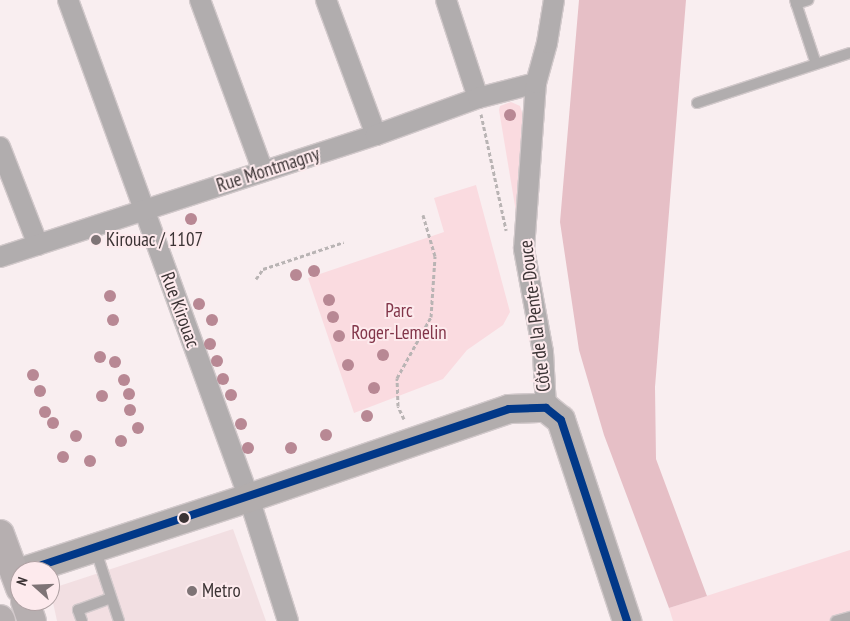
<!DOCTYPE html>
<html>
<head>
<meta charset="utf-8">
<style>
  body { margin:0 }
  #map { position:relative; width:850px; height:621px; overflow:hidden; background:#f9eef0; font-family:"PT Sans Narrow",sans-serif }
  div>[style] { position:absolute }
  .built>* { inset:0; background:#f2dfe2 }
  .green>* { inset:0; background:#fadbe0 }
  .forest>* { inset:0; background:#e6bfc6 }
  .path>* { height:3px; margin-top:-1.5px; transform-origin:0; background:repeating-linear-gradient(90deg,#b9b4b4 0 4px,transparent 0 6.5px) }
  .roads { filter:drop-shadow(1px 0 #d2c9cb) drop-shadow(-1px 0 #d2c9cb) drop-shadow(0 1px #d2c9cb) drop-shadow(0 -1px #d2c9cb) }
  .lane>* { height:10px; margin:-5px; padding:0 5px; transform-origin:5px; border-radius:5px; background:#b1adae }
  .street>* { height:20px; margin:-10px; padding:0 10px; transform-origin:10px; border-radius:10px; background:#b1adae }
  .secondary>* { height:28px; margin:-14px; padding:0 14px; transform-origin:14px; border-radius:14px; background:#b2adad }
  .primary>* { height:28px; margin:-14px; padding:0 14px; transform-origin:14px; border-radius:14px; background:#b6afb0 }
  .bus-1>* { height:8px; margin:-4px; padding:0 4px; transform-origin:4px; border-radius:4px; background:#013888 }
  .trees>* { width:12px; height:12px; margin:-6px; border-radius:50%; background:#b88894 }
  .dots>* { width:14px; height:14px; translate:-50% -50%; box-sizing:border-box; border:2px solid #fdeaed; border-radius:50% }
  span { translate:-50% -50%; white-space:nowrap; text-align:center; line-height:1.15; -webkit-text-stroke:4px #fdeaed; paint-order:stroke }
  .street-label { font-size:19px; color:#3b3334 }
  .poi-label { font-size:19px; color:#3b3334 }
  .left { translate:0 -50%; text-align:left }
  .park-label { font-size:19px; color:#823549 }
  .north { position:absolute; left:10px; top:561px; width:50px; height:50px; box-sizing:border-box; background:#fdeaed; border:1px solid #afa1a3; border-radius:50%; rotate:290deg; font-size:14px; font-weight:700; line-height:20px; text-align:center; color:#3b3334 }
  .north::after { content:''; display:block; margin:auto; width:18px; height:22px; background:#7e7476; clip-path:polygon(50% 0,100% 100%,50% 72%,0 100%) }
</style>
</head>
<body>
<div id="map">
  <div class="built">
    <i style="clip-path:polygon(233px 529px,266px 621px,57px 621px,50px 589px)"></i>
  </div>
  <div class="green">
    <i style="clip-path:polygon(511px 102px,520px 106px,523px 115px,520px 217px,517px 218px,499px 110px,500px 106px)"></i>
    <i style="clip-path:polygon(476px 185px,510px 312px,503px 325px,467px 350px,443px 379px,354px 413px,308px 278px,444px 232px,434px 198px)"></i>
    <i style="clip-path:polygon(850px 550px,850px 621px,673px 621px,669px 608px)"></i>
  </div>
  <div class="forest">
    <i style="clip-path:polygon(579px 0,686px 0,655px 387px,656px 459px,707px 596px,669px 608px,604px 435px,579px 350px,560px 222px)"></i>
  </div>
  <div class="path">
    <i style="left:481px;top:114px;width:119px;rotate:77.8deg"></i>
    <i style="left:256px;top:279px;width:12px;rotate:-55deg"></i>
    <i style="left:263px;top:269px;width:85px;rotate:-18.4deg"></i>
    <i style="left:404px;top:419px;width:14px;rotate:-115deg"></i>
    <i style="left:398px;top:406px;width:28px;rotate:-92deg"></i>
    <i style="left:397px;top:378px;width:70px;rotate:-60.9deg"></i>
    <i style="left:431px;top:317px;width:61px;rotate:-86.2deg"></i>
    <i style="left:435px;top:256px;width:43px;rotate:-106.3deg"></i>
  </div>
  <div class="roads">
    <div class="lane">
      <i style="left:795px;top:0;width:67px;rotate:71.8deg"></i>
      <i style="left:796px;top:4px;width:13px;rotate:-18deg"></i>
      <i style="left:697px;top:103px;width:161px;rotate:-18.1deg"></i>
      <i style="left:95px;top:548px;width:77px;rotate:71.8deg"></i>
      <i style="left:82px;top:621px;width:12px;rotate:-110deg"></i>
      <i style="left:78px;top:610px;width:35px;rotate:-20deg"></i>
      <i style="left:836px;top:621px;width:15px;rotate:-16deg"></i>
    </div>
    <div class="street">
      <i style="left:68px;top:0;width:530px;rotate:70.03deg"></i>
      <i style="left:249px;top:498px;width:129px;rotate:72.4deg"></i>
      <i style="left:200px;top:0;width:182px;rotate:69.8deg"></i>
      <i style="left:326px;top:0;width:144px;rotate:69.7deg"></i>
      <i style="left:446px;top:0;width:103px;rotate:71.9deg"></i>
      <i style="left:0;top:147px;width:105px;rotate:68.8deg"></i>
      <i style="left:0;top:257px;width:395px;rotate:-18deg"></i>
      <i style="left:376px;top:135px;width:109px;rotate:-19.9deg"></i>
      <i style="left:478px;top:98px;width:60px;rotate:-14.5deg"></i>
      <i style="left:546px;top:408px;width:56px;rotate:-93.1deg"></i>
      <i style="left:543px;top:352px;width:105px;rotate:-100.5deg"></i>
      <i style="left:524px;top:249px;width:166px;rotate:-85.9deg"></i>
      <i style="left:536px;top:83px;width:41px;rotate:-74.6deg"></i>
      <i style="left:547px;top:43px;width:44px;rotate:-80.8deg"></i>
    </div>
    <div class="secondary">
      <i style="left:24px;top:571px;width:237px;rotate:-18deg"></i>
      <i style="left:249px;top:498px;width:275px;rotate:-18.9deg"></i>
      <i style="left:509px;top:409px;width:37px;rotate:-2deg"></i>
      <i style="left:546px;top:408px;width:19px;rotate:39deg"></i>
      <i style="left:561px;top:420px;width:212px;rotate:71.8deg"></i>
    </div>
    <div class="primary">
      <i style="left:0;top:534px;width:58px;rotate:69.7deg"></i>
      <i style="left:25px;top:601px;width:21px;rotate:71deg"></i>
      <i style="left:0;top:619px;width:2px;rotate:63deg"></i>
    </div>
  </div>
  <div class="bus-1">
    <i style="left:546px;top:408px;width:19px;rotate:39deg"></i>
    <i style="left:561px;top:420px;width:212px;rotate:71.8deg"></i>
    <i style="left:24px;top:571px;width:511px;rotate:-18.47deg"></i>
    <i style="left:509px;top:409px;width:37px;rotate:-2deg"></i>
  </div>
  <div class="trees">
    <i style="left:510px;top:115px"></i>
    <i style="left:191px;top:219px"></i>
    <i style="left:314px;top:271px"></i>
    <i style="left:296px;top:275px"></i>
    <i style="left:110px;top:296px"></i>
    <i style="left:329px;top:300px"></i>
    <i style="left:199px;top:304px"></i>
    <i style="left:333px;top:317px"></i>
    <i style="left:113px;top:320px"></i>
    <i style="left:212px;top:320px"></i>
    <i style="left:339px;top:336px"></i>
    <i style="left:210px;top:344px"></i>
    <i style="left:383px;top:355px"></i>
    <i style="left:100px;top:357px"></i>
    <i style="left:217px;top:361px"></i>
    <i style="left:115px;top:362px"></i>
    <i style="left:348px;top:365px"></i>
    <i style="left:33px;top:375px"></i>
    <i style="left:223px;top:379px"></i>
    <i style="left:124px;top:380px"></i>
    <i style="left:374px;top:388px"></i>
    <i style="left:40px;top:391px"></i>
    <i style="left:129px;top:394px"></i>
    <i style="left:231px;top:395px"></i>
    <i style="left:102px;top:396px"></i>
    <i style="left:130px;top:410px"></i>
    <i style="left:45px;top:412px"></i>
    <i style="left:367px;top:416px"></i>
    <i style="left:53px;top:423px"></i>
    <i style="left:241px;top:424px"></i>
    <i style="left:138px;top:428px"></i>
    <i style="left:326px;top:435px"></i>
    <i style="left:76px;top:436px"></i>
    <i style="left:121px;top:441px"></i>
    <i style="left:248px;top:448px"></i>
    <i style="left:291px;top:448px"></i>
    <i style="left:63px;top:457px"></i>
    <i style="left:90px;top:461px"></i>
  </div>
  <div class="dots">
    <i style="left:96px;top:240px;background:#7e7476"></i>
    <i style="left:184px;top:518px;background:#3b3334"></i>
    <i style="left:192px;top:591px;background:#7e7476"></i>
  </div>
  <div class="street-label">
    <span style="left:268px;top:170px;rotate:-18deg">Rue Montmagny</span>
    <span style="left:180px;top:310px;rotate:70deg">Rue Kirouac</span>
    <span style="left:535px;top:316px;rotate:-97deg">Côte de la Pente-Douce</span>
  </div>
  <div class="poi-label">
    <span class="left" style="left:106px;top:240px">Kirouac / 1107</span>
    <span class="left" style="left:202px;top:591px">Metro</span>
  </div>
  <div class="park-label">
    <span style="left:399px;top:322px">Parc<br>Roger-Lemelin</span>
  </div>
  <div class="north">N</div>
</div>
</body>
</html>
